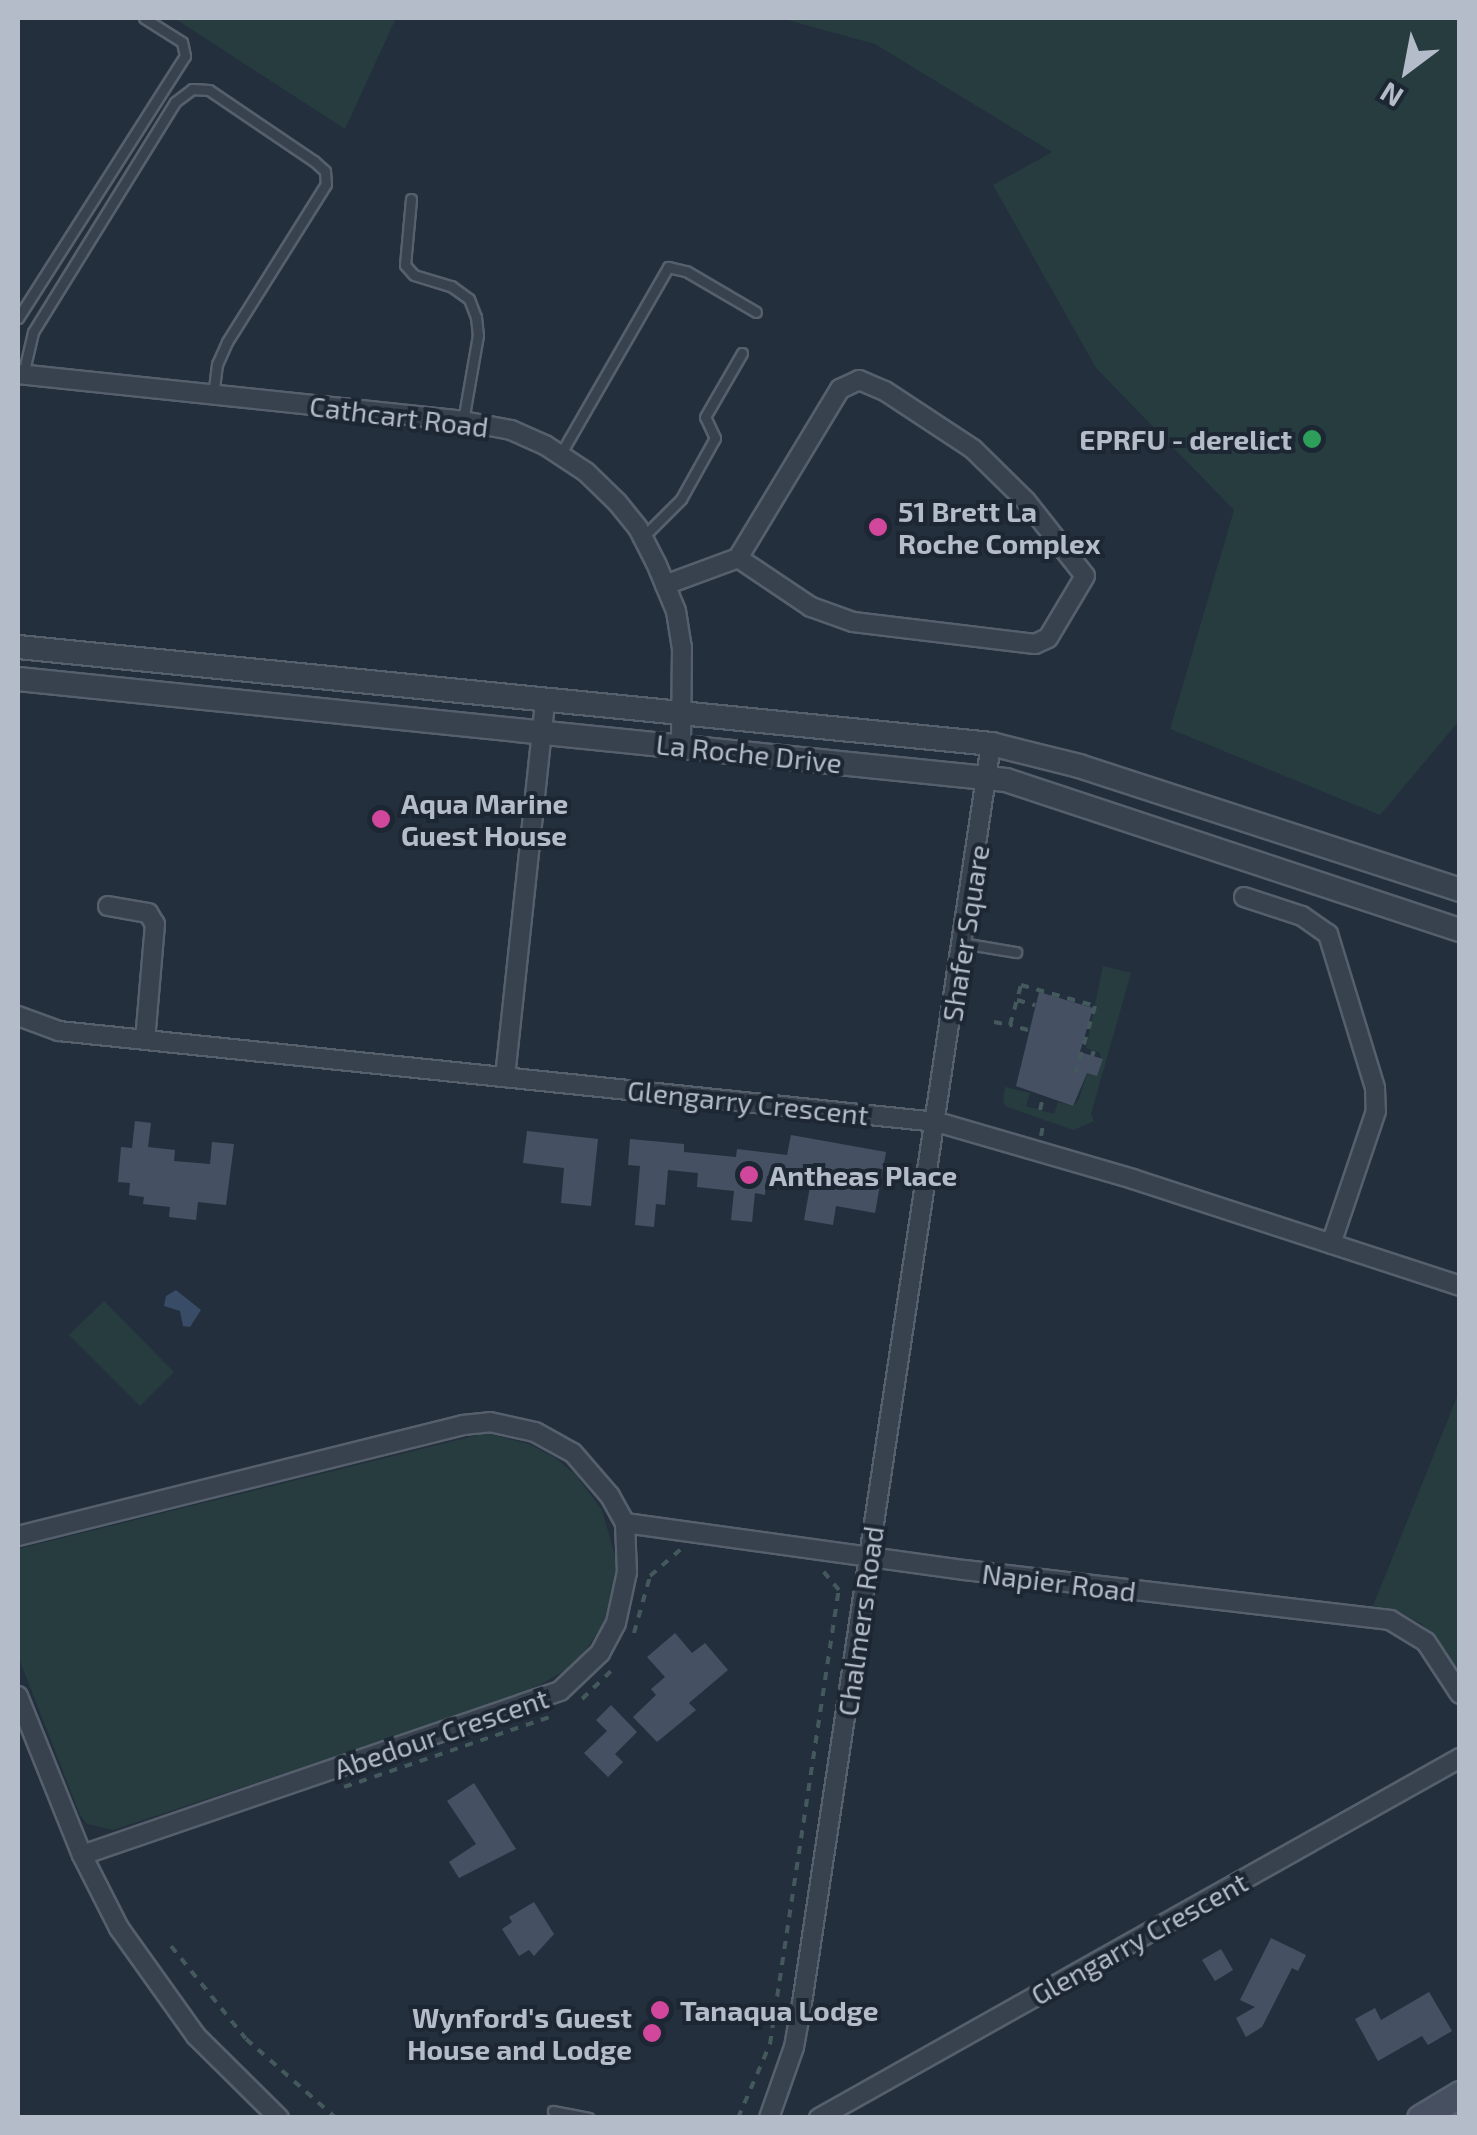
<!DOCTYPE html>
<html>
<head>
<meta charset="utf-8">
<style>
  body { margin:0 }
  #map { position:relative; width:1477px; height:2135px; overflow:hidden; background:#242f3e; font-family:"Exo 2",sans-serif }
  div>[style] { position:absolute }
  .green>* { inset:0; background:#263c3f }
  .water>* { inset:0; background:#394c67 }
  .building>* { inset:0; background:#455162 }
  .path>* { height:4px; margin-top:-2px; transform-origin:0; background:repeating-linear-gradient(90deg,#44595c 0 8px,transparent 0 16px) }
  .roads { filter:drop-shadow(2px 0 #565f6c) drop-shadow(-2px 0 #565f6c) drop-shadow(0 2px #565f6c) drop-shadow(0 -2px #565f6c) }
  .service>* { height:9px; margin:-4.5px; padding:0 4.5px; transform-origin:4.5px; border-radius:4.5px; background:#38414e }
  .minor>* { height:18px; margin:-9px; padding:0 9px; transform-origin:9px; border-radius:9px; background:#38414e }
  .tertiary>* { height:22px; margin:-11px; padding:0 11px; transform-origin:11px; border-radius:11px; background:#38414e }
  .secondary>* { height:25px; margin:-12.5px; padding:0 12.5px; transform-origin:12.5px; border-radius:12.5px; background:#465061 }
  .dots>* { width:28px; height:28px; translate:-50% -50%; box-sizing:border-box; border:5px solid #1d2633; border-radius:50% }
  span { translate:-50% -50%; white-space:nowrap; text-align:center; line-height:1.15; -webkit-text-stroke:8px #1d2633; paint-order:stroke }
  .street-label { font-size:28px; color:#b4bcc9 }
  .poi-label { font-size:28px; color:#b4bcc9; font-weight:700 }
  .right { translate:-100% -50%; text-align:right }
  .left { translate:0 -50%; text-align:left }
  .frame { position:absolute; inset:0; border:20px solid #b4bcc9; pointer-events:none }
  .north { position:absolute; left:1357px; top:20px; width:100px; height:100px; -webkit-text-stroke:8px #1d2633; paint-order:stroke; rotate:212deg; font-size:28px; font-weight:700; line-height:40px; text-align:center; color:#b4bcc9 }
  .north::after { content:''; display:block; margin:auto; width:35px; height:45px; background:#b4bcc9; clip-path:polygon(50% 0,100% 100%,50% 72%,0 100%) }
</style>
</head>
<body>
<div id="map">
  <div class="green">
    <i style="clip-path:polygon(174px 18px,396px 18px,345px 129px)"></i>
    <i style="clip-path:polygon(780px 18px,1459px 18px,1459px 721px,1380px 815px,1170px 729px,1234px 510px,1096px 368px,993px 185px,1052px 152px,875px 44px)"></i>
    <i style="clip-path:polygon(1103px 966px,1131px 973px,1091px 1114px,1094px 1121px,1074px 1130px,1007px 1107px,1003px 1103px,1005px 1087px,1030px 1093px,1026px 1106px,1054px 1114px,1058px 1102px,1073px 1106px,1079px 1099px,1087px 1073px,1097px 1075px,1102px 1059px,1099px 1052px,1086px 1048px)"></i>
    <i style="clip-path:polygon(104px 1301px,174px 1372px,140px 1406px,69px 1335px)"></i>
    <i style="clip-path:polygon(1459px 1392px,1459px 1671px,1422px 1624px,1394px 1610px,1373px 1606px)"></i>
    <i style="clip-path:polygon(486px 1433px,529px 1444px,554px 1457px,575px 1474px,602px 1510px,616px 1559px,615px 1584px,606px 1621px,576px 1664px,522px 1695px,113px 1830px,87px 1824px,80px 1815px,18px 1656px,18px 1549px)"></i>
  </div>
  <div class="water">
    <i style="clip-path:polygon(176px 1290px,201px 1310px,190px 1327px,183px 1326px,180px 1311px,164px 1306px,166px 1296px)"></i>
  </div>
  <div class="building">
    <i style="clip-path:polygon(1039px 992px,1093px 1008px,1080px 1052px,1103px 1059px,1097px 1076px,1087px 1073px,1073px 1106px,1016px 1086px)"></i>
    <i style="clip-path:polygon(135px 1121px,151px 1123px,148px 1147px,175px 1150px,174px 1161px,210px 1164px,212px 1142px,234px 1144px,226px 1205px,198px 1202px,196px 1220px,169px 1217px,170px 1207px,143px 1204px,144px 1197px,129px 1195px,130px 1183px,118px 1182px,121px 1147px,132px 1148px)"></i>
    <i style="clip-path:polygon(527px 1131px,598px 1139px,591px 1206px,561px 1203px,564px 1168px,523px 1163px)"></i>
    <i style="clip-path:polygon(791px 1135px,886px 1152px,875px 1213px,836px 1206px,833px 1225px,804px 1220px,811px 1181px,767px 1176px,765px 1195px,755px 1193px,752px 1222px,731px 1220px,734px 1191px,697px 1187px,698px 1173px,668px 1170px,665px 1205px,656px 1204px,654px 1227px,635px 1225px,640px 1166px,628px 1165px,630px 1139px,684px 1144px,684px 1152px,736px 1157px,737px 1149px,787px 1155px)"></i>
    <i style="clip-path:polygon(675px 1633px,692px 1653px,705px 1643px,728px 1670px,689px 1703px,696px 1710px,657px 1742px,633px 1717px,656px 1695px,651px 1689px,665px 1677px,647px 1657px)"></i>
    <i style="clip-path:polygon(611px 1705px,637px 1732px,615px 1754px,623px 1762px,608px 1777px,584px 1753px,607px 1731px,596px 1720px)"></i>
    <i style="clip-path:polygon(474px 1783px,516px 1849px,459px 1878px,449px 1862px,476px 1844px,447px 1801px)"></i>
    <i style="clip-path:polygon(534px 1902px,554px 1934px,534px 1956px,529px 1950px,519px 1956px,502px 1929px,512px 1922px,509px 1917px)"></i>
    <i style="clip-path:polygon(1271px 1938px,1306px 1955px,1298px 1971px,1292px 1968px,1262px 2027px,1246px 2037px,1236px 2018px,1255px 2007px,1240px 2000px)"></i>
    <i style="clip-path:polygon(1221px 1949px,1233px 1970px,1215px 1981px,1202px 1960px)"></i>
    <i style="clip-path:polygon(1429px 1992px,1452px 2031px,1428px 2045px,1422px 2036px,1378px 2061px,1355px 2019px,1375px 2008px,1381px 2020px)"></i>
  </div>
  <div class="path">
    <i style="left:1017px;top:1000px;width:19px;rotate:16deg"></i>
    <i style="left:994px;top:1022px;width:16px;rotate:11deg"></i>
    <i style="left:1028px;top:1030px;width:19px;rotate:-164deg"></i>
    <i style="left:1010px;top:1025px;width:41px;rotate:-74.6deg"></i>
    <i style="left:1021px;top:985px;width:77px;rotate:15.8deg"></i>
    <i style="left:1095px;top:1006px;width:69px;rotate:106.1deg"></i>
    <i style="left:1092px;top:1056px;width:5px;rotate:-68deg"></i>
    <i style="left:1040px;top:1110px;width:13px;rotate:-77deg"></i>
    <i style="left:1041px;top:1136px;width:16px;rotate:-79deg"></i>
    <i style="left:634px;top:1633px;width:59px;rotate:-74.3deg"></i>
    <i style="left:650px;top:1576px;width:40px;rotate:-41deg"></i>
    <i style="left:582px;top:1699px;width:40px;rotate:-44deg"></i>
    <i style="left:344px;top:1787px;width:220px;rotate:-18.8deg"></i>
    <i style="left:171px;top:1946px;width:119px;rotate:51.1deg"></i>
    <i style="left:246px;top:2039px;width:120px;rotate:41.3deg"></i>
    <i style="left:738px;top:2118px;width:81px;rotate:-66.6deg"></i>
    <i style="left:770px;top:2044px;width:459px;rotate:-81.4deg"></i>
    <i style="left:839px;top:1590px;width:25px;rotate:-130deg"></i>
  </div>
  <div class="roads">
    <div class="service">
      <i style="left:411px;top:199px;width:66px;rotate:95.2deg"></i>
      <i style="left:405px;top:265px;width:13px;rotate:48deg"></i>
      <i style="left:414px;top:275px;width:39px;rotate:17deg"></i>
      <i style="left:451px;top:286px;width:22px;rotate:36deg"></i>
      <i style="left:469px;top:299px;width:19px;rotate:69deg"></i>
      <i style="left:476px;top:317px;width:18px;rotate:84deg"></i>
      <i style="left:478px;top:335px;width:87px;rotate:99.9deg"></i>
      <i style="left:18px;top:318px;width:311px;rotate:-57.5deg"></i>
      <i style="left:185px;top:56px;width:14px;rotate:-102deg"></i>
      <i style="left:182px;top:42px;width:45px;rotate:-147.7deg"></i>
      <i style="left:23px;top:375px;width:44px;rotate:-76.9deg"></i>
      <i style="left:33px;top:332px;width:270px;rotate:-58.3deg"></i>
      <i style="left:175px;top:102px;width:21px;rotate:-37deg"></i>
      <i style="left:192px;top:89px;width:17px;rotate:3deg"></i>
      <i style="left:209px;top:90px;width:127px;rotate:34.1deg"></i>
      <i style="left:314px;top:161px;width:15px;rotate:42deg"></i>
      <i style="left:325px;top:171px;width:13px;rotate:86deg"></i>
      <i style="left:326px;top:184px;width:186px;rotate:122.1deg"></i>
      <i style="left:227px;top:342px;width:24px;rotate:114deg"></i>
      <i style="left:217px;top:364px;width:31px;rotate:97deg"></i>
      <i style="left:560px;top:455px;width:217px;rotate:-60.1deg"></i>
      <i style="left:668px;top:267px;width:18px;rotate:13deg"></i>
      <i style="left:686px;top:271px;width:81px;rotate:30.4deg"></i>
      <i style="left:643px;top:537px;width:54px;rotate:-45deg"></i>
      <i style="left:681px;top:499px;width:70px;rotate:-60.9deg"></i>
      <i style="left:715px;top:438px;width:23px;rotate:-115deg"></i>
      <i style="left:705px;top:417px;width:74px;rotate:-60deg"></i>
      <i style="left:962px;top:943px;width:55px;rotate:9.5deg"></i>
      <i style="left:553px;top:2111px;width:36px;rotate:11deg"></i>
    </div>
    <div class="minor">
      <i style="left:18px;top:374px;width:447px;rotate:6deg"></i>
      <i style="left:463px;top:421px;width:49px;rotate:10.6deg"></i>
      <i style="left:511px;top:430px;width:37px;rotate:24deg"></i>
      <i style="left:545px;top:445px;width:49px;rotate:33.4deg"></i>
      <i style="left:586px;top:472px;width:43px;rotate:44.1deg"></i>
      <i style="left:617px;top:502px;width:33px;rotate:51deg"></i>
      <i style="left:638px;top:528px;width:39px;rotate:63deg"></i>
      <i style="left:656px;top:563px;width:52px;rotate:67.4deg"></i>
      <i style="left:676px;top:611px;width:36px;rotate:81deg"></i>
      <i style="left:682px;top:647px;width:99px;rotate:90.6deg"></i>
      <i style="left:665px;top:585px;width:78px;rotate:-20.3deg"></i>
      <i style="left:738px;top:558px;width:197px;rotate:-58.9deg"></i>
      <i style="left:840px;top:389px;width:21px;rotate:-25deg"></i>
      <i style="left:859px;top:380px;width:28px;rotate:23deg"></i>
      <i style="left:885px;top:391px;width:105px;rotate:33.4deg"></i>
      <i style="left:973px;top:449px;width:74px;rotate:44.5deg"></i>
      <i style="left:1026px;top:501px;width:95px;rotate:51.8deg"></i>
      <i style="left:1085px;top:576px;width:72px;rotate:120.8deg"></i>
      <i style="left:1048px;top:638px;width:14px;rotate:155deg"></i>
      <i style="left:1035px;top:644px;width:183px;rotate:-173.1deg"></i>
      <i style="left:853px;top:622px;width:45px;rotate:-160.3deg"></i>
      <i style="left:811px;top:607px;width:88px;rotate:-146.1deg"></i>
      <i style="left:1244px;top:897px;width:61px;rotate:18.1deg"></i>
      <i style="left:1302px;top:916px;width:32px;rotate:35deg"></i>
      <i style="left:1328px;top:934px;width:161px;rotate:73deg"></i>
      <i style="left:1375px;top:1088px;width:23px;rotate:88deg"></i>
      <i style="left:1376px;top:1111px;width:140px;rotate:108.7deg"></i>
      <i style="left:108px;top:906px;width:41px;rotate:9.9deg"></i>
      <i style="left:148px;top:913px;width:13px;rotate:58deg"></i>
      <i style="left:155px;top:924px;width:116px;rotate:94.9deg"></i>
      <i style="left:18px;top:1016px;width:44px;rotate:20.1deg"></i>
      <i style="left:59px;top:1031px;width:883px;rotate:5.92deg"></i>
      <i style="left:937px;top:1122px;width:204px;rotate:16.2deg"></i>
      <i style="left:1133px;top:1179px;width:344px;rotate:18.1deg"></i>
      <i style="left:505px;top:1077px;width:377px;rotate:-83.9deg"></i>
      <i style="left:625px;top:1523px;width:343px;rotate:7.9deg"></i>
      <i style="left:965px;top:1570px;width:428px;rotate:6.7deg"></i>
      <i style="left:1390px;top:1620px;width:42px;rotate:31.4deg"></i>
      <i style="left:1426px;top:1642px;width:62px;rotate:56.8deg"></i>
      <i style="left:18px;top:1536px;width:459px;rotate:-14deg"></i>
      <i style="left:463px;top:1425px;width:27px;rotate:-6deg"></i>
      <i style="left:490px;top:1422px;width:46px;rotate:12.5deg"></i>
      <i style="left:535px;top:1432px;width:43px;rotate:28.9deg"></i>
      <i style="left:573px;top:1453px;width:57px;rotate:49.3deg"></i>
      <i style="left:610px;top:1496px;width:31px;rotate:61deg"></i>
      <i style="left:625px;top:1523px;width:49px;rotate:87.7deg"></i>
      <i style="left:627px;top:1572px;width:52px;rotate:102.2deg"></i>
      <i style="left:616px;top:1623px;width:34px;rotate:118deg"></i>
      <i style="left:600px;top:1653px;width:55px;rotate:136.5deg"></i>
      <i style="left:560px;top:1691px;width:505px;rotate:161.06deg"></i>
      <i style="left:18px;top:1696px;width:171px;rotate:68.1deg"></i>
      <i style="left:82px;top:1855px;width:82px;rotate:63.1deg"></i>
      <i style="left:119px;top:1928px;width:133px;rotate:54.5deg"></i>
      <i style="left:196px;top:2036px;width:117px;rotate:44.7deg"></i>
      <i style="left:769px;top:2118px;width:75px;rotate:-70.6deg"></i>
      <i style="left:794px;top:2047px;width:45px;rotate:-79.7deg"></i>
      <i style="left:802px;top:2003px;width:1273px;rotate:-81.46deg"></i>
      <i style="left:819px;top:2118px;width:735px;rotate:-29.32deg"></i>
    </div>
    <div class="tertiary">
      <i style="left:18px;top:647px;width:978px;rotate:5.69deg"></i>
      <i style="left:991px;top:744px;width:91px;rotate:14deg"></i>
      <i style="left:1079px;top:766px;width:401px;rotate:18deg"></i>
      <i style="left:18px;top:679px;width:993px;rotate:5.84deg"></i>
      <i style="left:1006px;top:780px;width:478px;rotate:18.3deg"></i>
    </div>
    <div class="secondary">
      <i style="left:1420px;top:2118px;width:47px;rotate:-31deg"></i>
    </div>
  </div>
  <div class="dots">
    <i style="left:1312px;top:439px;background:#2e9e5b"></i>
    <i style="left:878px;top:527px;background:#d1479c"></i>
    <i style="left:381px;top:819px;background:#d1479c"></i>
    <i style="left:749px;top:1175px;background:#d1479c"></i>
    <i style="left:660px;top:2010px;background:#d1479c"></i>
    <i style="left:652px;top:2033px;background:#d1479c"></i>
  </div>
  <div class="street-label">
    <span style="left:399px;top:416px;rotate:7deg">Cathcart Road</span>
    <span style="left:749px;top:753px;rotate:6deg">La Roche Drive</span>
    <span style="left:965px;top:933px;rotate:-81deg">Shafer Square</span>
    <span style="left:748px;top:1102px;rotate:6deg">Glengarry Crescent</span>
    <span style="left:1059px;top:1582px;rotate:7deg">Napier Road</span>
    <span style="left:860px;top:1621px;rotate:-82deg">Chalmers Road</span>
    <span style="left:441px;top:1733px;rotate:-19deg">Abedour Crescent</span>
    <span style="left:1139px;top:1938px;rotate:-29deg">Glengarry Crescent</span>
  </div>
  <div class="poi-label">
    <span class="right" style="left:1292px;top:439px">EPRFU - derelict</span>
    <span class="left" style="left:898px;top:527px">51 Brett La<br>Roche Complex</span>
    <span class="left" style="left:401px;top:819px">Aqua Marine<br>Guest House</span>
    <span class="left" style="left:769px;top:1175px">Antheas Place</span>
    <span class="left" style="left:680px;top:2010px">Tanaqua Lodge</span>
    <span class="right" style="left:632px;top:2033px">Wynford's Guest<br>House and Lodge</span>
  </div>
  <div class="frame"></div>
  <div class="north">N</div>
</div>
</body>
</html>
